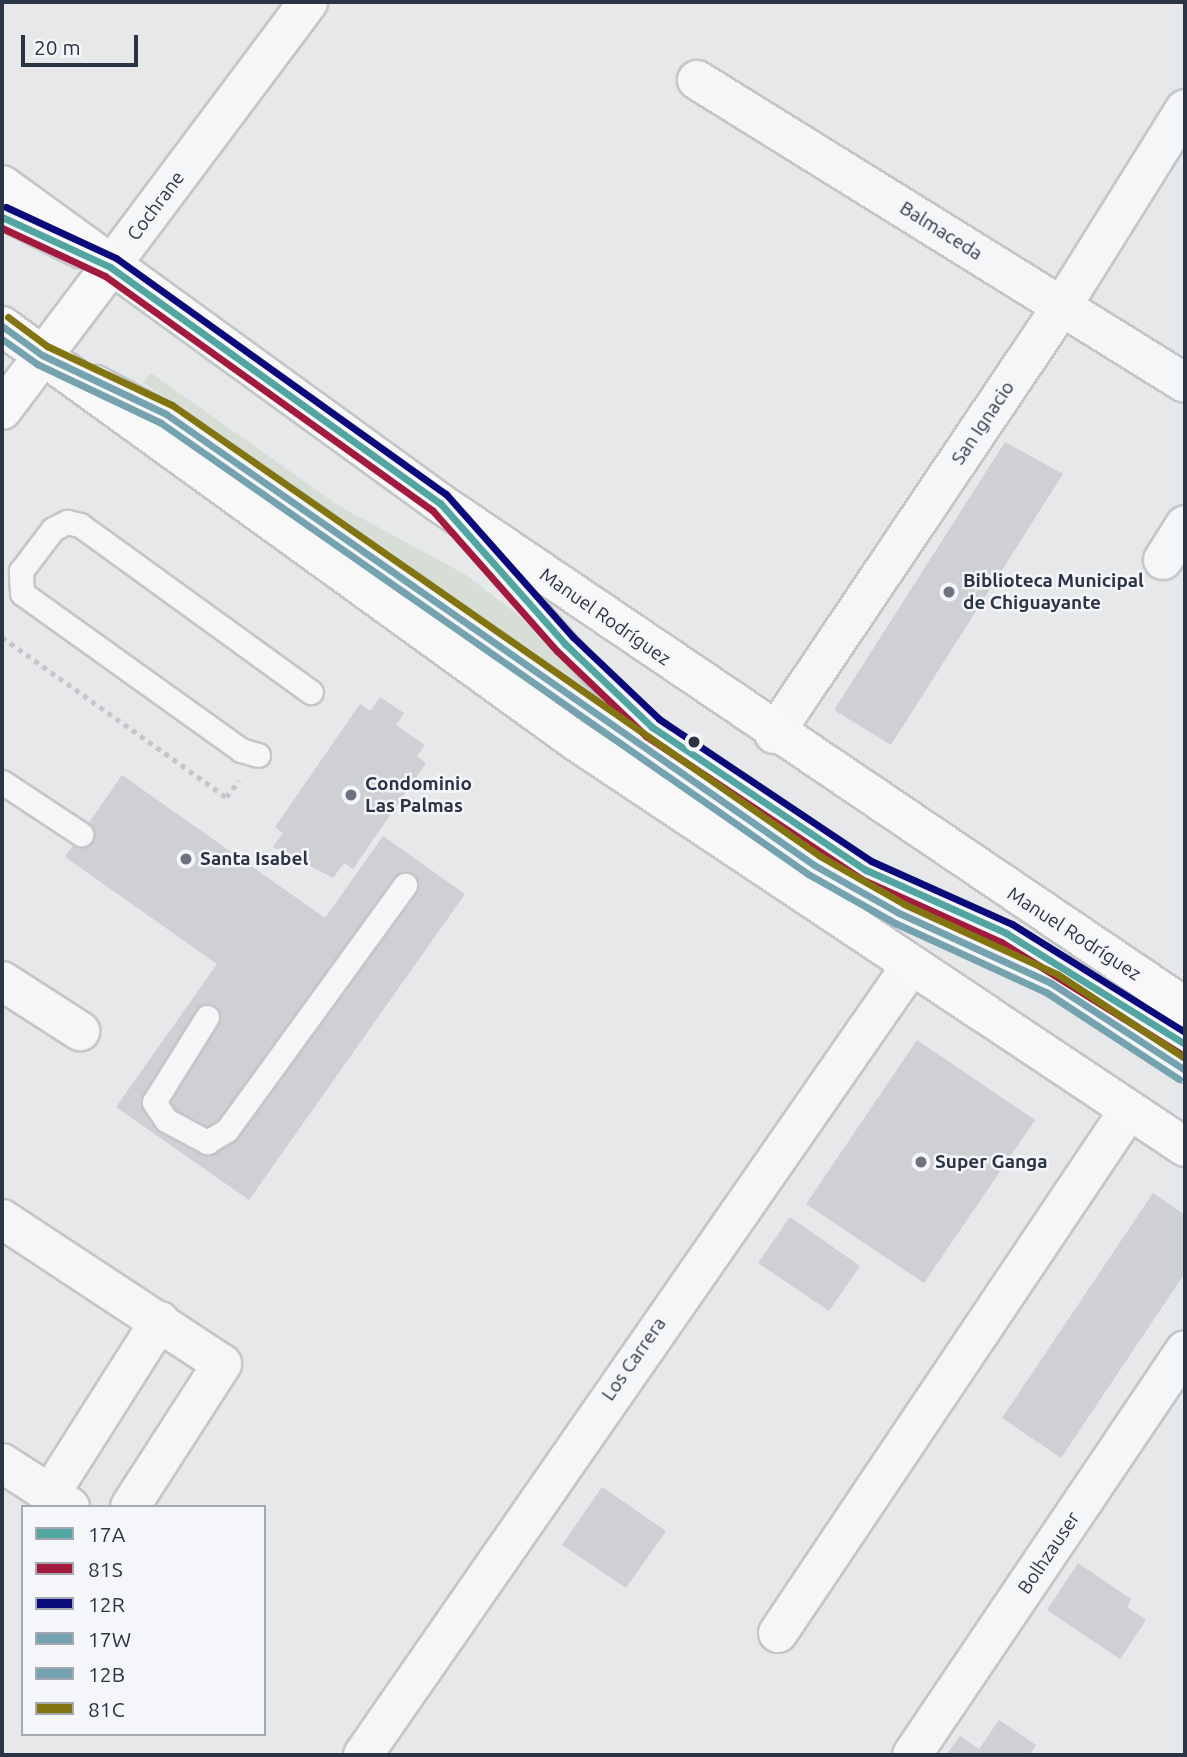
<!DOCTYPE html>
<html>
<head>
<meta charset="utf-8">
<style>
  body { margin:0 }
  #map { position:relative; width:1187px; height:1757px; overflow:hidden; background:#e6e8ea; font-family:Ubuntu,sans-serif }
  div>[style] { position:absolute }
  .green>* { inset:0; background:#d6ded6 }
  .building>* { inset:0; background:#ced0d3 }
  .path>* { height:4.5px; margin-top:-2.25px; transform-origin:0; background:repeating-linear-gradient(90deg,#c5c6ca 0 5px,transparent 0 10px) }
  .roads { filter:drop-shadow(2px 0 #c4c6c8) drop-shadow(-2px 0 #c4c6c8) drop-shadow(0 2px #c4c6c8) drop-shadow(0 -2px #c4c6c8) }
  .lane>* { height:23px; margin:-11.5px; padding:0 11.5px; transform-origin:11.5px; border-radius:11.5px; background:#f5f6f7 }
  .street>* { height:38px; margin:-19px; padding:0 19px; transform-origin:19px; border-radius:19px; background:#f5f6f7 }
  .secondary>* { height:38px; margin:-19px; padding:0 19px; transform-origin:19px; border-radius:19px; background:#f8f8f8 }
  .primary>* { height:38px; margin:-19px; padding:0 19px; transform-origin:19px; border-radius:19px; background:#f8f8f8 }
  .bus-1>* { height:7px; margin:-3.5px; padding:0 3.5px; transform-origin:3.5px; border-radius:3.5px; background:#53a5a2 }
  .bus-2>* { height:7px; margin:-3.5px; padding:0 3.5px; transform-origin:3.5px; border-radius:3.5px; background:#a31a3f }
  .bus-3>* { height:7px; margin:-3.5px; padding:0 3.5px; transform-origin:3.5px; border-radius:3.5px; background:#0a0a7a }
  .bus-4>* { height:7px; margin:-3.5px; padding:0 3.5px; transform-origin:3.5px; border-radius:3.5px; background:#75a2af }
  .bus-5>* { height:7px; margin:-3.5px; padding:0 3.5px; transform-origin:3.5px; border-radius:3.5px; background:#75a2af }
  .bus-6>* { height:7px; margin:-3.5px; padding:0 3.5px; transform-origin:3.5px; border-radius:3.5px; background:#827411 }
  .dots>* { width:19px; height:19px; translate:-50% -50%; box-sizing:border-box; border:4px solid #f4f6f9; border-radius:50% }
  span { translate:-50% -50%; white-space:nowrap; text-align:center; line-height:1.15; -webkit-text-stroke:5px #f4f6f9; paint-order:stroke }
  .street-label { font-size:19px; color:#2b3445 }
  .poi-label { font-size:19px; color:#2b3445; font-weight:700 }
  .left { translate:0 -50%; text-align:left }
  .frame { position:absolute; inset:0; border:4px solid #2b3445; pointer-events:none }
  .legend { position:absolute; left:21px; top:1505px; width:245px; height:231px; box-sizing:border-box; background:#f4f6f9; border:2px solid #a4a8b1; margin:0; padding:9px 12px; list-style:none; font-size:21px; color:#2b3445 }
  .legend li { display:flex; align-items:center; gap:14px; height:35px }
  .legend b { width:35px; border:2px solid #a4a8b1 }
  .scale { position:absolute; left:21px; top:35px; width:117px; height:32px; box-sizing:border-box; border:4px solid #2b3445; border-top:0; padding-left:9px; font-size:21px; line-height:24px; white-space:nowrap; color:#2b3445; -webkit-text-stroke:5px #f4f6f9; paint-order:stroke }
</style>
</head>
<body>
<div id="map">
  <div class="green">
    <i style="clip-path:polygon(151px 373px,339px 506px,466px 575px,520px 616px,652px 741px,143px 382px)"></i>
  </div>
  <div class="building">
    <i style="clip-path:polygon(1005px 442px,1063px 474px,891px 745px,834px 710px)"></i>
    <i style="clip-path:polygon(380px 697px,404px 713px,396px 725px,425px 745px,417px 756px,426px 763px,353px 869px,344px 863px,333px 878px,273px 847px,283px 833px,275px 827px,360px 704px,370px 711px)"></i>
    <i style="clip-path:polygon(122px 775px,325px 918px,383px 836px,465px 894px,249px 1200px,116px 1107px,217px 964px,65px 857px)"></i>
    <i style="clip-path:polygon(917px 1040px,1035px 1120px,924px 1283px,806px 1204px)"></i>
    <i style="clip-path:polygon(1153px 1193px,1185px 1215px,1185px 1273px,1061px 1458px,1002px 1418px)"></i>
    <i style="clip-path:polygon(790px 1217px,860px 1266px,829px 1311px,758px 1263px)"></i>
    <i style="clip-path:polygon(602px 1487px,666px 1531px,626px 1588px,562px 1545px)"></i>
    <i style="clip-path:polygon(1078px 1563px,1131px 1599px,1127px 1607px,1146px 1620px,1120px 1659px,1047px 1610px)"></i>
    <i style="clip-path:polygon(999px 1720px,1036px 1745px,1030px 1755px,946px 1755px,960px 1736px,979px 1749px)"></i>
  </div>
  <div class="path">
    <i style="left:2px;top:637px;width:275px;rotate:35.5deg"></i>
    <i style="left:226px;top:797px;width:21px;rotate:-51deg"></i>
  </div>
  <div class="roads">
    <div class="lane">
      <i style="left:2px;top:217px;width:85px;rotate:26.6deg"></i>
      <i style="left:97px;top:377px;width:78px;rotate:28.2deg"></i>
      <i style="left:166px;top:414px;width:789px;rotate:34.84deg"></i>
      <i style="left:814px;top:865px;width:98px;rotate:29.5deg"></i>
      <i style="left:899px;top:913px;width:167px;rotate:24.7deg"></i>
      <i style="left:1051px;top:983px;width:160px;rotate:33deg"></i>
      <i style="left:473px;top:539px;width:182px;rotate:48.3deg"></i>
      <i style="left:594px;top:675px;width:78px;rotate:41.9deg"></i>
      <i style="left:652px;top:727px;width:257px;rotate:33.8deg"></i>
      <i style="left:866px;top:870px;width:154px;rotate:24.2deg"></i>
      <i style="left:1006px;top:933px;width:211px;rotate:31.8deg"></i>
      <i style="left:258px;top:755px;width:18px;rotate:-164deg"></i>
      <i style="left:241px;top:750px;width:269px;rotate:-144.4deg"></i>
      <i style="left:22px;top:593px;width:22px;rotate:-93deg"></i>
      <i style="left:21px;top:571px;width:53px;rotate:-52.7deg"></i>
      <i style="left:53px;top:529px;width:16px;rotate:-27deg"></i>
      <i style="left:67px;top:522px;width:13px;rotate:13deg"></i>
      <i style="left:80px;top:525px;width:285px;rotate:35.9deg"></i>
      <i style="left:2px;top:782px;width:95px;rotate:33.4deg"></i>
      <i style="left:207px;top:1017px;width:100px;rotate:121.9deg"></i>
      <i style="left:154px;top:1102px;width:22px;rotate:56deg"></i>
      <i style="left:166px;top:1120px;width:47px;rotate:28.2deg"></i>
      <i style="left:207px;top:1142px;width:23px;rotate:-31deg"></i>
      <i style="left:227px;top:1130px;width:303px;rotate:-54deg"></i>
    </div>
    <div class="street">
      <i style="left:697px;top:80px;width:574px;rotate:31.84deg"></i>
      <i style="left:110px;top:267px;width:331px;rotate:-53.2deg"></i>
      <i style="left:1163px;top:560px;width:41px;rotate:-57.8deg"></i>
      <i style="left:774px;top:734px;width:516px;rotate:-56.06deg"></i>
      <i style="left:1062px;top:306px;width:232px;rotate:-58deg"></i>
      <i style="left:2px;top:981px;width:93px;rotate:32.7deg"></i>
      <i style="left:2px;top:1219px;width:263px;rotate:33.4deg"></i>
      <i style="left:222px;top:1364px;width:170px;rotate:122.8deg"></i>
      <i style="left:2px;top:1463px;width:81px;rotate:32.9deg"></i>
      <i style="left:50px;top:1494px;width:205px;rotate:-57.6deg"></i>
      <i style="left:778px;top:1633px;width:630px;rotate:-56.13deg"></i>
      <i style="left:363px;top:1755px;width:959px;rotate:-55.23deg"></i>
      <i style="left:912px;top:1755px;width:488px;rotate:-56deg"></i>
    </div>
    <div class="secondary">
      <i style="left:2px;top:410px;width:179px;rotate:-52.9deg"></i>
    </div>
    <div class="primary">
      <i style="left:2px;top:185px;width:541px;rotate:35.98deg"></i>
      <i style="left:440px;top:503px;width:899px;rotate:34.08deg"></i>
      <i style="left:2px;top:326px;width:708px;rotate:35.87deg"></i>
      <i style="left:576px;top:741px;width:732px;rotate:33.69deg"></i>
    </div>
  </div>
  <div class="bus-1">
    <i style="left:2px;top:217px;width:119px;rotate:24.8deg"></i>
    <i style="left:110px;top:267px;width:406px;rotate:35.6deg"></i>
    <i style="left:440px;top:503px;width:188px;rotate:48.4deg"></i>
    <i style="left:565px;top:644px;width:120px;rotate:43.7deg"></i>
    <i style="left:652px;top:727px;width:257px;rotate:33.8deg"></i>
    <i style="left:866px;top:870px;width:154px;rotate:24.2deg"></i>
    <i style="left:1006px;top:933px;width:211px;rotate:31.8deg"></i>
  </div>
  <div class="bus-2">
    <i style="left:2px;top:228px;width:114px;rotate:25deg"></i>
    <i style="left:105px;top:276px;width:403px;rotate:35.6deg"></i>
    <i style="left:433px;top:511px;width:187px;rotate:48.5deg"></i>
    <i style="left:557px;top:651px;width:123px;rotate:43.7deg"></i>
    <i style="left:646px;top:736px;width:258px;rotate:33.6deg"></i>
    <i style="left:861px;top:879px;width:154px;rotate:24.2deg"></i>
    <i style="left:1001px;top:942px;width:210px;rotate:31.9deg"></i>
  </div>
  <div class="bus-3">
    <i style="left:6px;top:207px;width:121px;rotate:24.9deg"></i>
    <i style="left:116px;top:258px;width:406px;rotate:35.6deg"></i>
    <i style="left:446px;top:494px;width:191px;rotate:48.4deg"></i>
    <i style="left:573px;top:637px;width:119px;rotate:43.6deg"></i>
    <i style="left:659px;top:719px;width:255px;rotate:33.8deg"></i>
    <i style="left:871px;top:861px;width:154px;rotate:24.1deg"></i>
    <i style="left:1012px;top:924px;width:204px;rotate:32deg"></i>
  </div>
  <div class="bus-4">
    <i style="left:2px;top:326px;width:49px;rotate:35.9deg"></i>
    <i style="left:42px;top:355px;width:137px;rotate:25.4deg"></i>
    <i style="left:166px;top:414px;width:789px;rotate:34.84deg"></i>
    <i style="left:814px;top:865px;width:98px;rotate:29.5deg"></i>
    <i style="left:899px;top:913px;width:167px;rotate:24.7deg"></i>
    <i style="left:1051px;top:983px;width:160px;rotate:33deg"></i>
  </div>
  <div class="bus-5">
    <i style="left:2px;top:339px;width:43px;rotate:35.5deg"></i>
    <i style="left:37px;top:364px;width:137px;rotate:25.4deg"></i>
    <i style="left:161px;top:423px;width:789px;rotate:34.88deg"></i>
    <i style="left:808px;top:874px;width:100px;rotate:29.4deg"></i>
    <i style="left:895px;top:923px;width:166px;rotate:24.6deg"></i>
    <i style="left:1046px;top:992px;width:159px;rotate:33.2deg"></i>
  </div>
  <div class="bus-6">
    <i style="left:8px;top:317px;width:49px;rotate:36.6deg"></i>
    <i style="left:47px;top:346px;width:138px;rotate:25.3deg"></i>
    <i style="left:172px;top:405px;width:789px;rotate:34.84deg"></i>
    <i style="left:820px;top:856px;width:97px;rotate:29.7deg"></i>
    <i style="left:904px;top:904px;width:168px;rotate:24.6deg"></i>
    <i style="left:1057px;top:974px;width:153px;rotate:33.3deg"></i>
  </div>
  <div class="dots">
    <i style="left:949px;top:592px;background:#6c737f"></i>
    <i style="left:694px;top:742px;background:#2b3445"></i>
    <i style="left:351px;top:795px;background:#6c737f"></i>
    <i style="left:186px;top:859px;background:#6c737f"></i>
    <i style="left:921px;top:1162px;background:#6c737f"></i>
  </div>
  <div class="street-label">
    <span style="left:156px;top:206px;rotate:-53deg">Cochrane</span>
    <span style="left:941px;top:231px;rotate:32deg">Balmaceda</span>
    <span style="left:983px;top:423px;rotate:-56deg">San Ignacio</span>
    <span style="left:605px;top:617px;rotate:35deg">Manuel Rodríguez</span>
    <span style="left:1074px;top:934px;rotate:33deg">Manuel Rodríguez</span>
    <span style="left:634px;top:1359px;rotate:-55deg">Los Carrera</span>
    <span style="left:1049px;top:1553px;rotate:-56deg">Bolhzauser</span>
  </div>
  <div class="poi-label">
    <span class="left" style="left:963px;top:592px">Biblioteca Municipal<br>de Chiguayante</span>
    <span class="left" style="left:365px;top:795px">Condominio<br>Las Palmas</span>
    <span class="left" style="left:200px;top:859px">Santa Isabel</span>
    <span class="left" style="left:935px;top:1162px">Super Ganga</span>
  </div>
  <div class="frame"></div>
  <ul class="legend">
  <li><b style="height:9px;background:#53a5a2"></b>17A</li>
  <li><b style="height:9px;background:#a31a3f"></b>81S</li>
  <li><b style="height:9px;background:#0a0a7a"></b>12R</li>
  <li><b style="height:9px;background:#75a2af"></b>17W</li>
  <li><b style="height:9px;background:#75a2af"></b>12B</li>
  <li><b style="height:9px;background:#827411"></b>81C</li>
  </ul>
  <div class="scale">20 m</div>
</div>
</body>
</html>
